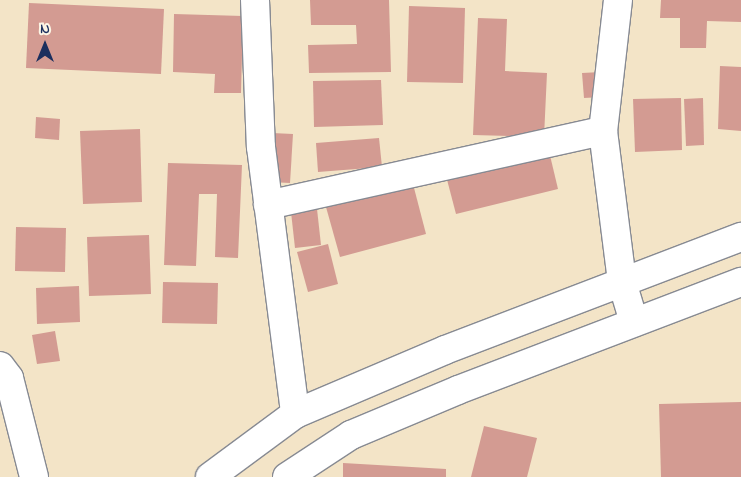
<!DOCTYPE html>
<html>
<head>
<meta charset="utf-8">
<style>
  body { margin:0 }
  #map { position:relative; width:741px; height:477px; overflow:hidden; background:#f3e4c7; font-family:"Indie Flower",sans-serif }
  div>[style] { position:absolute }
  .building>* { inset:0; background:#d39b92 }
  .roads { filter:drop-shadow(1px 0 #878a92) drop-shadow(-1px 0 #878a92) drop-shadow(0 1px #878a92) drop-shadow(0 -1px #878a92) }
  .minor>* { height:28px; margin:-14px; padding:0 14px; transform-origin:14px; border-radius:14px; background:#fff }
  .major>* { height:28px; margin:-14px; padding:0 14px; transform-origin:14px; border-radius:14px; background:#fff }
  span { translate:-50% -50%; white-space:nowrap; text-align:center; line-height:1.15; -webkit-text-stroke:4px #fcf5e5; paint-order:stroke }
  .north { position:absolute; left:20px; top:20px; width:50px; height:50px; -webkit-text-stroke:4px #fcf5e5; paint-order:stroke; rotate:0deg; font-size:14px; font-weight:700; line-height:20px; text-align:center; color:#1b2f5e }
  .north::after { content:''; display:block; margin:auto; width:18px; height:22px; background:#1b2f5e; clip-path:polygon(50% 0,100% 100%,50% 72%,0 100%) }
</style>
</head>
<body>
<div id="map">
  <div class="building">
    <i style="clip-path:polygon(310px 0,389px 0,391px 72px,309px 73px,308px 45px,357px 44px,356px 25px,311px 25px)"></i>
    <i style="clip-path:polygon(661px 0,741px 0,741px 22px,707px 21px,706px 48px,680px 48px,680px 18px,660px 18px)"></i>
    <i style="clip-path:polygon(29px 3px,164px 9px,161px 74px,26px 68px)"></i>
    <i style="clip-path:polygon(409px 6px,465px 8px,463px 83px,407px 82px)"></i>
    <i style="clip-path:polygon(174px 14px,243px 16px,241px 93px,214px 93px,215px 74px,173px 72px)"></i>
    <i style="clip-path:polygon(478px 18px,507px 19px,505px 71px,547px 73px,544px 137px,473px 135px)"></i>
    <i style="clip-path:polygon(720px 66px,741px 67px,741px 131px,718px 129px)"></i>
    <i style="clip-path:polygon(601px 72px,602px 97px,584px 98px,582px 73px)"></i>
    <i style="clip-path:polygon(381px 80px,383px 125px,314px 127px,313px 81px)"></i>
    <i style="clip-path:polygon(681px 98px,682px 150px,635px 152px,633px 99px)"></i>
    <i style="clip-path:polygon(703px 98px,704px 145px,686px 146px,684px 99px)"></i>
    <i style="clip-path:polygon(36px 117px,60px 119px,59px 140px,35px 138px)"></i>
    <i style="clip-path:polygon(140px 129px,142px 202px,83px 204px,80px 131px)"></i>
    <i style="clip-path:polygon(272px 133px,293px 134px,290px 183px,270px 182px)"></i>
    <i style="clip-path:polygon(379px 138px,382px 167px,318px 172px,316px 143px)"></i>
    <i style="clip-path:polygon(548px 147px,558px 189px,456px 214px,445px 172px)"></i>
    <i style="clip-path:polygon(168px 163px,242px 165px,238px 258px,215px 257px,217px 194px,199px 194px,196px 266px,164px 265px)"></i>
    <i style="clip-path:polygon(413px 184px,426px 234px,340px 257px,326px 207px)"></i>
    <i style="clip-path:polygon(317px 209px,321px 245px,295px 248px,291px 212px)"></i>
    <i style="clip-path:polygon(16px 227px,66px 228px,65px 272px,15px 271px)"></i>
    <i style="clip-path:polygon(149px 235px,151px 294px,89px 296px,87px 237px)"></i>
    <i style="clip-path:polygon(328px 244px,338px 284px,308px 292px,297px 252px)"></i>
    <i style="clip-path:polygon(163px 282px,218px 283px,217px 324px,162px 323px)"></i>
    <i style="clip-path:polygon(79px 286px,80px 322px,37px 324px,36px 288px)"></i>
    <i style="clip-path:polygon(55px 331px,60px 361px,37px 364px,32px 335px)"></i>
    <i style="clip-path:polygon(741px 402px,741px 477px,661px 477px,659px 404px)"></i>
    <i style="clip-path:polygon(484px 426px,537px 438px,527px 477px,471px 477px)"></i>
    <i style="clip-path:polygon(343px 463px,446px 469px,446px 477px,343px 477px)"></i>
  </div>
  <div class="roads">
    <div class="minor">
      <i style="left:255px;top:0;width:147px;rotate:87.7deg"></i>
      <i style="left:261px;top:147px;width:269px;rotate:82.7deg"></i>
      <i style="left:618px;top:0;width:132px;rotate:96.5deg"></i>
      <i style="left:603px;top:131px;width:152px;rotate:82.8deg"></i>
      <i style="left:622px;top:282px;width:42px;rotate:73.3deg"></i>
      <i style="left:268px;top:205px;width:343px;rotate:-12.5deg"></i>
      <i style="left:0;top:366px;width:15px;rotate:53deg"></i>
      <i style="left:9px;top:378px;width:102px;rotate:75.8deg"></i>
    </div>
    <div class="major">
      <i style="left:210px;top:477px;width:106px;rotate:-36.5deg"></i>
      <i style="left:295px;top:414px;width:163px;rotate:-23.1deg"></i>
      <i style="left:445px;top:350px;width:317px;rotate:-20.9deg"></i>
      <i style="left:287px;top:477px;width:77px;rotate:-33.3deg"></i>
      <i style="left:351px;top:435px;width:116px;rotate:-22.8deg"></i>
      <i style="left:458px;top:390px;width:303px;rotate:-20.9deg"></i>
    </div>
  </div>
  <div class="north">N</div>
</div>
</body>
</html>
